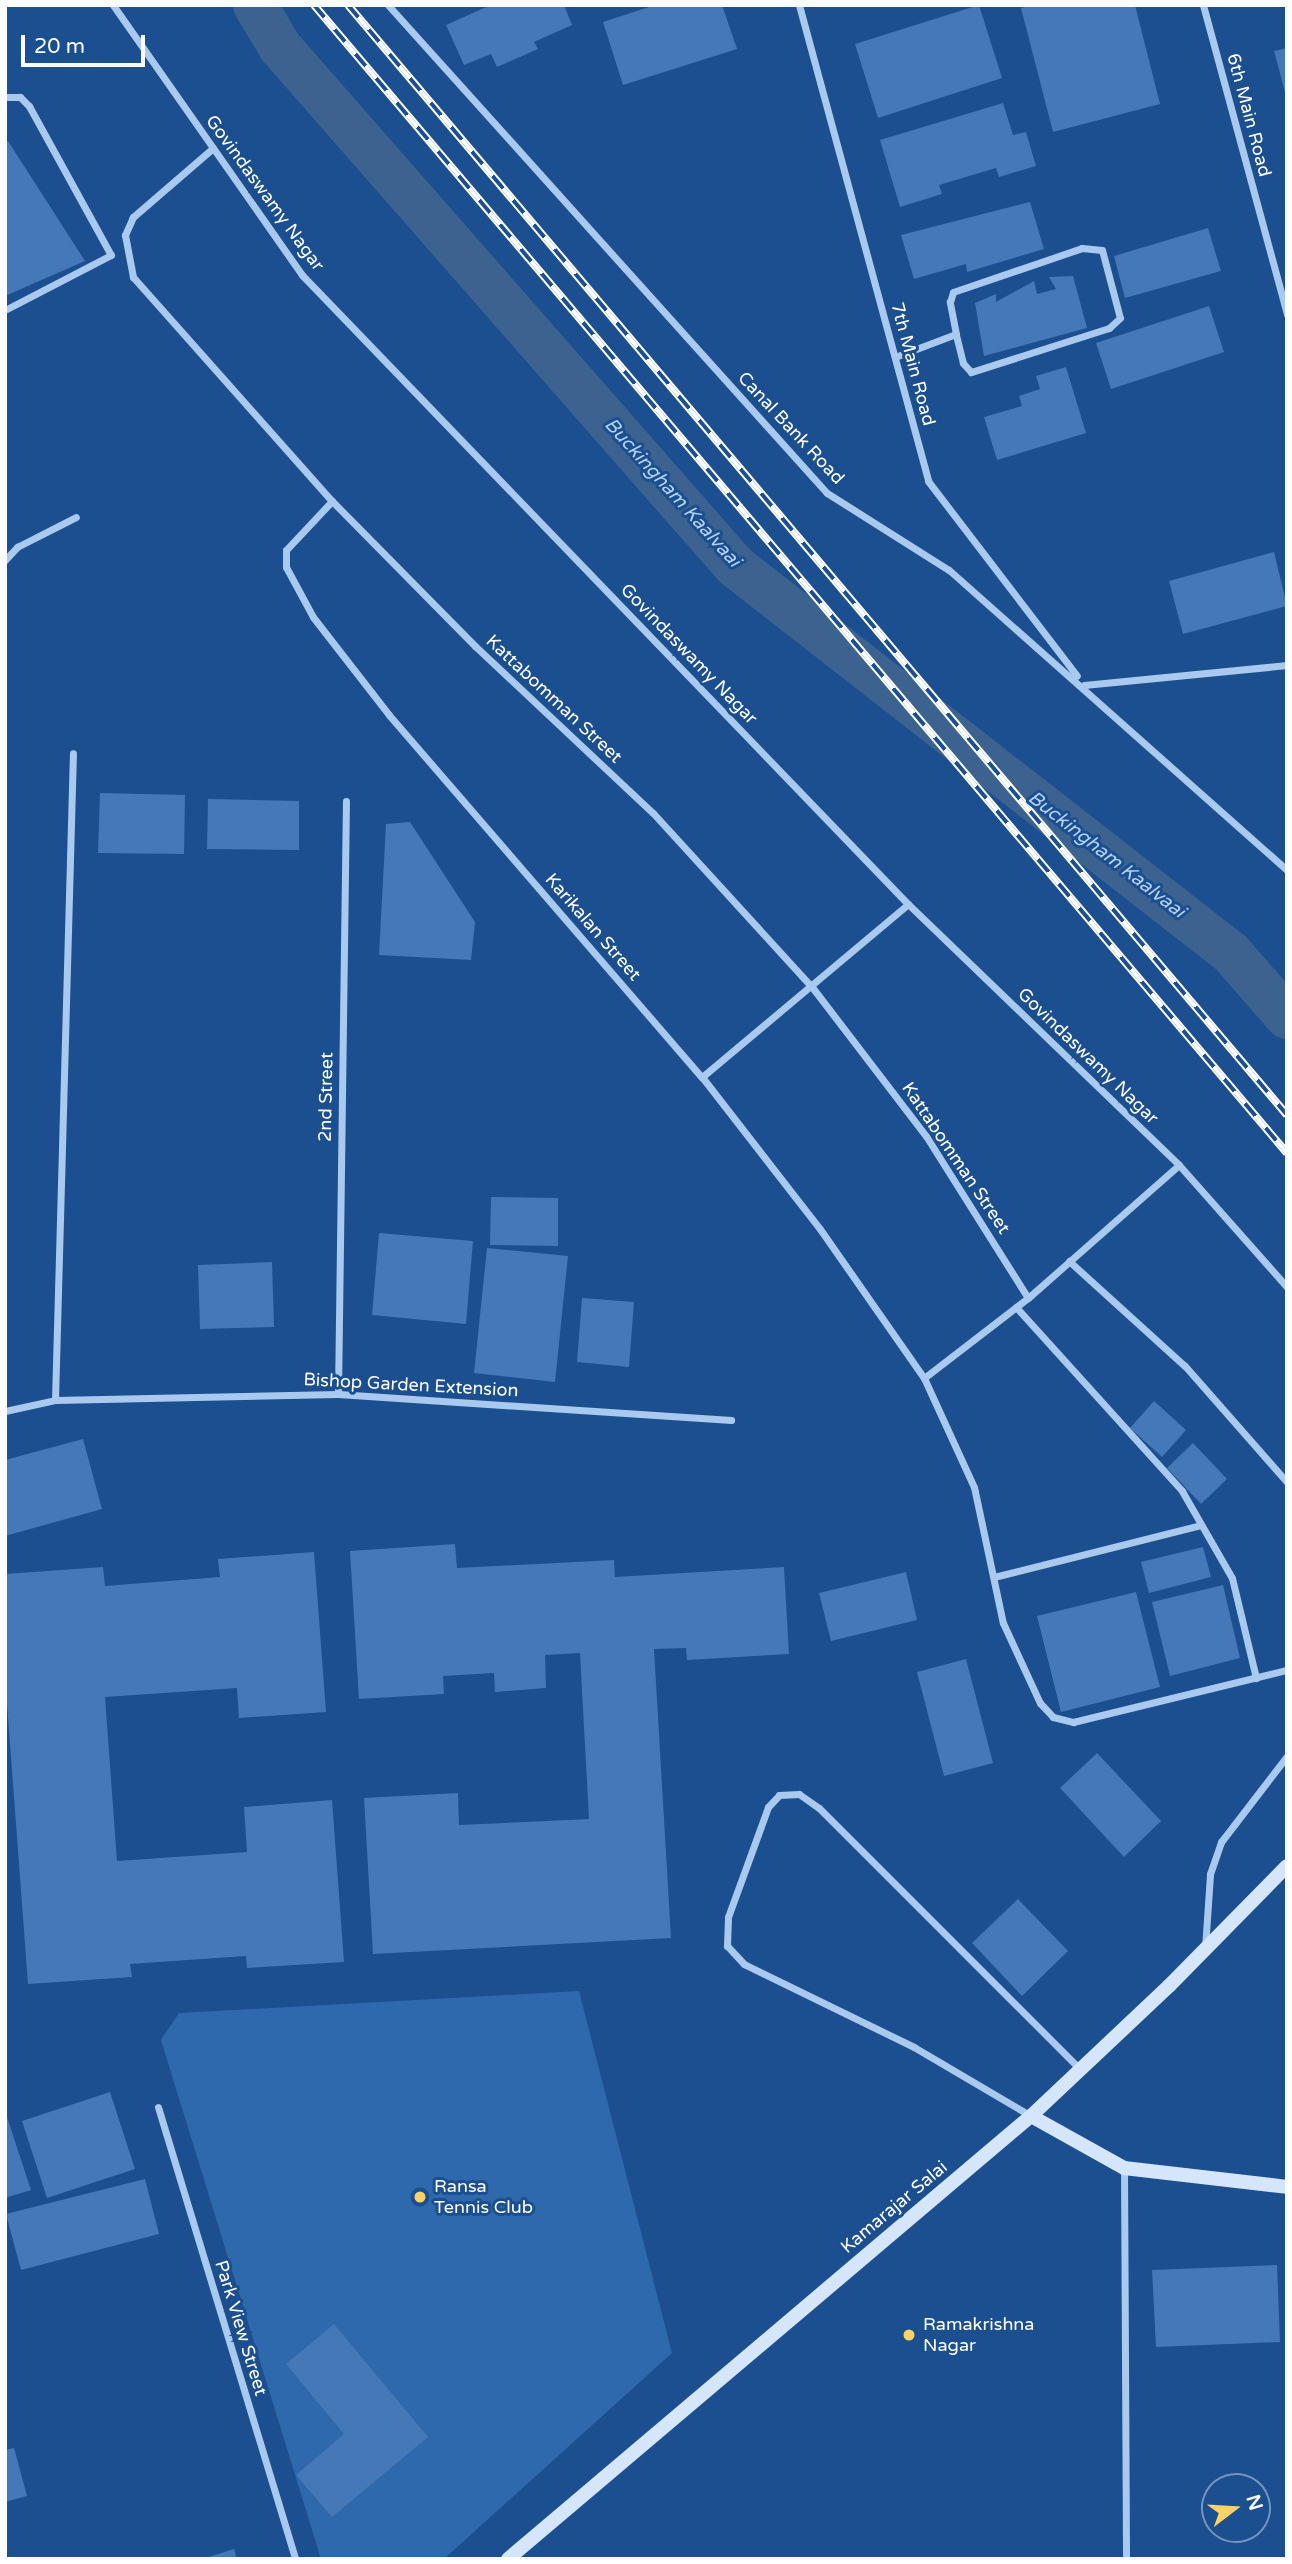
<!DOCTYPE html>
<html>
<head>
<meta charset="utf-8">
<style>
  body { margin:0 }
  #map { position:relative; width:1292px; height:2564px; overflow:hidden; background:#1b4f8f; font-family:"Varela Round",sans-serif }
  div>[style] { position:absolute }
  .green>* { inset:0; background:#2e69ad }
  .canal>* { height:44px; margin:-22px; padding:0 22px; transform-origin:22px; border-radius:22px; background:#3c6290 }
  .building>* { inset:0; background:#4478b7 }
  .street>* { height:7px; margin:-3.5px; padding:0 3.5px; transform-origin:3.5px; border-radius:3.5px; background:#a9c9ee }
  .secondary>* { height:14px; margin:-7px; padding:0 7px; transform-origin:7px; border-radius:7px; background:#d6e6fa }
  .rail>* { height:8px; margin-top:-4px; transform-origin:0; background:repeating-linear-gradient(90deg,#1b4f8f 0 16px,#fff 0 32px); box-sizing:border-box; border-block:2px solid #fff }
  .dots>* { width:19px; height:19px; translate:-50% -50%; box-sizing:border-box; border:4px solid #1b4f8f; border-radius:50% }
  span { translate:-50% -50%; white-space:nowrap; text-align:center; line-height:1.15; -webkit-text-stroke:6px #1b4f8f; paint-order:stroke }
  .street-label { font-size:18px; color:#fff }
  .poi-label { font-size:18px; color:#fff }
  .left { translate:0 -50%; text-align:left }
  .water-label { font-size:19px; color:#b5d3f5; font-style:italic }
  .frame { position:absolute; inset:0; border:7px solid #fff; pointer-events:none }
  .north { position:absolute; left:1201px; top:2473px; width:70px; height:70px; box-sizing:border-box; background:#1b4f8f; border:2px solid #7695bc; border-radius:50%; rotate:73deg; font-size:19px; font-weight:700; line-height:28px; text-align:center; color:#fff }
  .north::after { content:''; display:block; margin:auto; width:24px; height:32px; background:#ffd166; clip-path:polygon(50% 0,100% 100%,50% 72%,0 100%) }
  .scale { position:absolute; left:21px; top:35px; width:124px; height:32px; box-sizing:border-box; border:4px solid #fff; border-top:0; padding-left:9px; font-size:21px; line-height:24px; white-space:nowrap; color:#fff; -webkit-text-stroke:5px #1b4f8f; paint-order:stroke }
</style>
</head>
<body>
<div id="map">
  <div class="green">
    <i style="clip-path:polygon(579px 1991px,672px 2353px,444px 2559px,321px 2559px,161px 2040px,179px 2013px)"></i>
  </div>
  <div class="canal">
    <i style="left:255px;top:5px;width:49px;rotate:59.2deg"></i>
    <i style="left:280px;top:47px;width:690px;rotate:48.76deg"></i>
    <i style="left:735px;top:566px;width:629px;rotate:37.96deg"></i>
    <i style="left:1231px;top:953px;width:85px;rotate:48.8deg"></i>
  </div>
  <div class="building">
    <i style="clip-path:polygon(491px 5px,564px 5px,572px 25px,534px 42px,538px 49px,497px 67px,491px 54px,464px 65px,446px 25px)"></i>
    <i style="clip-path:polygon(655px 5px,722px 5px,737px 49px,623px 85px,603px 22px)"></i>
    <i style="clip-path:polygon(979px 5px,1002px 78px,878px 118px,855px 44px)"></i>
    <i style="clip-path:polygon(1032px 5px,1135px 5px,1160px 104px,1053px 132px,1021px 8px)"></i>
    <i style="clip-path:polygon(1287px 48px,1287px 96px,1286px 96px,1274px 51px)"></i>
    <i style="clip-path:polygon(1003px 103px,1013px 135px,1026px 132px,1036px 166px,999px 177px,996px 168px,939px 185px,942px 194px,900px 207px,880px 140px)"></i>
    <i style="clip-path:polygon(8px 141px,85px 261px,5px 296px,5px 142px)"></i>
    <i style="clip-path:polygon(1030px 202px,1044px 249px,967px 272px,966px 264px,914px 279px,901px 235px)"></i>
    <i style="clip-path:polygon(1208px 228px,1221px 271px,1125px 298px,1114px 256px)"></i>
    <i style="clip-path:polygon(1073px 276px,1087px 328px,984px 356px,975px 303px,996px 294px,996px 302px,1034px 281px,1037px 294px,1056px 289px,1049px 277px)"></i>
    <i style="clip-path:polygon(1209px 306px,1224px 352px,1111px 389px,1096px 343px)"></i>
    <i style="clip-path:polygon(1066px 367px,1086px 433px,997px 460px,984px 417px,1022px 406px,1019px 396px,1040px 389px,1036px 376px)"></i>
    <i style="clip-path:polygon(1274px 552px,1287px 606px,1183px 634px,1169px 581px)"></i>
    <i style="clip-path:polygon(100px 793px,185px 795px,184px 854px,98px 853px)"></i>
    <i style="clip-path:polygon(208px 799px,299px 801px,299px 850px,207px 849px)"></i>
    <i style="clip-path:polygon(410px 822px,475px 922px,471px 960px,379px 955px,386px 824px)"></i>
    <i style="clip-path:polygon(491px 1197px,558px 1198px,558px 1246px,490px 1245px)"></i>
    <i style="clip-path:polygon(379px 1233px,473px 1241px,466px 1324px,372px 1315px)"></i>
    <i style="clip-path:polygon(487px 1248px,568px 1256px,555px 1382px,474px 1373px)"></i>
    <i style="clip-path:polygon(272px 1262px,274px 1327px,200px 1329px,198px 1265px)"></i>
    <i style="clip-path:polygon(582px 1298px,634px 1302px,629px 1367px,577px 1362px)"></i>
    <i style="clip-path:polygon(1154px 1401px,1186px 1430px,1162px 1457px,1130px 1428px)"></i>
    <i style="clip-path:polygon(83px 1439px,102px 1509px,5px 1536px,5px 1460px)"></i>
    <i style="clip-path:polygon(1193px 1443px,1227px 1479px,1201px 1504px,1167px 1468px)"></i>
    <i style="clip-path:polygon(455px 1544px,457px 1568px,614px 1560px,615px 1577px,784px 1567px,789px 1654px,687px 1660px,686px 1648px,654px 1649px,671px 1938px,373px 1954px,364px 1798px,458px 1793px,459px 1825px,589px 1819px,580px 1653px,545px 1655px,546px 1688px,495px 1692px,494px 1673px,443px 1676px,444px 1694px,359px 1699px,350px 1551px)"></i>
    <i style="clip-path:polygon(1203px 1547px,1211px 1577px,1149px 1593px,1141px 1562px)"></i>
    <i style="clip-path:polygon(314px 1552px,326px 1712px,239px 1718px,237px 1688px,105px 1697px,117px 1861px,247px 1852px,244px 1807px,332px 1800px,344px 1962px,247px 1968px,246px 1956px,130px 1964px,132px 1977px,28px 1984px,5px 1677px,5px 1574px,103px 1567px,105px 1586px,220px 1577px,218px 1559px)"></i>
    <i style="clip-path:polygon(906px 1572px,917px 1620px,831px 1641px,819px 1593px)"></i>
    <i style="clip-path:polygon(1223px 1585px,1240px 1658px,1170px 1676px,1152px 1602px)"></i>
    <i style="clip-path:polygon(1136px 1592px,1160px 1687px,1061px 1712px,1037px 1616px)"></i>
    <i style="clip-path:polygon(966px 1659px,993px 1763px,944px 1776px,917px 1672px)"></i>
    <i style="clip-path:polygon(1097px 1753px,1161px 1821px,1124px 1857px,1060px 1788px)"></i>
    <i style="clip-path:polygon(1018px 1899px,1068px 1951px,1022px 1996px,972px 1943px)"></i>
    <i style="clip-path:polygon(110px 2092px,135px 2169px,47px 2198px,22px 2121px)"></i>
    <i style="clip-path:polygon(5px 2111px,31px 2190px,5px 2198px)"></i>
    <i style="clip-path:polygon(145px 2179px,159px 2234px,21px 2270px,6px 2214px)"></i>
    <i style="clip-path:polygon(1277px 2265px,1280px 2342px,1156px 2347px,1152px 2270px)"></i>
    <i style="clip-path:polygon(334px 2324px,428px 2437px,332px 2517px,296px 2475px,344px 2434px,286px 2364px)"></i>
    <i style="clip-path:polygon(14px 2448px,27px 2496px,5px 2502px,5px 2450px)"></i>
    <i style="clip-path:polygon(234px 2549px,237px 2559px,207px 2559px,206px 2558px)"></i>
  </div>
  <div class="street">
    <i style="left:113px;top:5px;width:330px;rotate:55deg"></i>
    <i style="left:302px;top:275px;width:873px;rotate:46.07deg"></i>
    <i style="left:908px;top:904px;width:376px;rotate:43.9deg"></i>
    <i style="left:1179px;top:1165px;width:163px;rotate:48.5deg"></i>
    <i style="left:388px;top:5px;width:656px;rotate:48.03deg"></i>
    <i style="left:827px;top:493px;width:144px;rotate:32.3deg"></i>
    <i style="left:949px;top:570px;width:452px;rotate:41.6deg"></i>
    <i style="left:799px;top:5px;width:493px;rotate:74.8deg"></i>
    <i style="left:928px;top:481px;width:245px;rotate:52.6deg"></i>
    <i style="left:1203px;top:5px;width:321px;rotate:74.8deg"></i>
    <i style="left:5px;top:97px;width:15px"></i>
    <i style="left:20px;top:97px;width:13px;rotate:45deg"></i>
    <i style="left:29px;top:106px;width:170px;rotate:61.2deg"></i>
    <i style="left:111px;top:255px;width:119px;rotate:152.6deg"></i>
    <i style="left:213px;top:148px;width:106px;rotate:139.2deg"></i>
    <i style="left:133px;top:217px;width:20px;rotate:114deg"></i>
    <i style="left:125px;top:235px;width:43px;rotate:79.2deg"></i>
    <i style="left:133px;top:277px;width:300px;rotate:48.4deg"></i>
    <i style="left:332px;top:501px;width:204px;rotate:45.4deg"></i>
    <i style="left:475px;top:646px;width:244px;rotate:43.2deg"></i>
    <i style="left:653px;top:813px;width:236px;rotate:47.6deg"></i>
    <i style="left:812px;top:987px;width:188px;rotate:52.6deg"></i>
    <i style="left:926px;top:1136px;width:191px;rotate:57.8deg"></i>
    <i style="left:895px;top:357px;width:65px;rotate:-20.7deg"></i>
    <i style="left:956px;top:334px;width:33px;rotate:-101deg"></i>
    <i style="left:950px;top:302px;width:10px;rotate:-73deg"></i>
    <i style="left:953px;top:292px;width:136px;rotate:-18.8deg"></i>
    <i style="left:1082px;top:248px;width:20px;rotate:6deg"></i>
    <i style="left:1102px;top:250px;width:70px;rotate:75.2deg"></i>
    <i style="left:1120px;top:318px;width:15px;rotate:138deg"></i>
    <i style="left:1109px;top:328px;width:145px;rotate:162.3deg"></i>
    <i style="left:971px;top:372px;width:12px;rotate:-132deg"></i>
    <i style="left:963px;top:363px;width:30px;rotate:-104deg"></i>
    <i style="left:332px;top:501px;width:67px;rotate:133.2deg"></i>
    <i style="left:286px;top:550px;width:17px;rotate:90deg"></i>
    <i style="left:286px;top:567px;width:57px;rotate:61.6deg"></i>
    <i style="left:313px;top:617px;width:124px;rotate:52.2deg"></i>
    <i style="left:389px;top:715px;width:479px;rotate:49.2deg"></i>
    <i style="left:702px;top:1077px;width:192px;rotate:52.2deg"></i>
    <i style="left:820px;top:1229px;width:182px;rotate:55.1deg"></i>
    <i style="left:924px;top:1378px;width:120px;rotate:65.4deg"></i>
    <i style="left:974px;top:1487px;width:139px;rotate:78deg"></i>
    <i style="left:1003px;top:1623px;width:88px;rotate:65.2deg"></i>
    <i style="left:1040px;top:1703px;width:19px;rotate:47deg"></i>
    <i style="left:1053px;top:1717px;width:21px;rotate:14deg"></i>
    <i style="left:1073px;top:1722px;width:220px;rotate:-13.7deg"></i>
    <i style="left:5px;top:560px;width:18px;rotate:-47deg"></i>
    <i style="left:17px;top:547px;width:66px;rotate:-27deg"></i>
    <i style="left:1084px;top:685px;width:204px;rotate:-5.6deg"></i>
    <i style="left:702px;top:1077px;width:269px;rotate:-40deg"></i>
    <i style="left:1069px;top:1261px;width:156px;rotate:42.2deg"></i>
    <i style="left:1185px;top:1366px;width:154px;rotate:48.7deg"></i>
    <i style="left:1016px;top:1307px;width:248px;rotate:47.9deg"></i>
    <i style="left:1182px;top:1491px;width:100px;rotate:60.1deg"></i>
    <i style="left:1232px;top:1578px;width:103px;rotate:76.5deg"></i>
    <i style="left:924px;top:1378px;width:131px;rotate:-37.6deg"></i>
    <i style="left:1028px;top:1298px;width:201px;rotate:-41.4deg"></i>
    <i style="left:338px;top:1394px;width:593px;rotate:-89.23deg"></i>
    <i style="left:55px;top:1400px;width:647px;rotate:-88.41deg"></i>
    <i style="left:5px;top:1411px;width:51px;rotate:-12.4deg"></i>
    <i style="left:55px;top:1400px;width:283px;rotate:-1.2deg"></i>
    <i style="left:338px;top:1394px;width:394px;rotate:3.8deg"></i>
    <i style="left:994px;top:1577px;width:213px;rotate:-14.1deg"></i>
    <i style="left:1205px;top:1948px;width:74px;rotate:-86.1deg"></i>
    <i style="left:1210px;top:1874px;width:34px;rotate:-71deg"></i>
    <i style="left:1221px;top:1842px;width:108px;rotate:-52.5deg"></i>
    <i style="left:158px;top:2107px;width:472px;rotate:73.1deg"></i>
    <i style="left:1031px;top:2116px;width:136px;rotate:-149.5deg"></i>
    <i style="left:914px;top:2047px;width:189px;rotate:-154deg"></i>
    <i style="left:744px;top:1964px;width:25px;rotate:-133deg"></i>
    <i style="left:727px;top:1946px;width:29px;rotate:-88deg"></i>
    <i style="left:728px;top:1917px;width:117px;rotate:-70deg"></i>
    <i style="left:768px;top:1807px;width:16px;rotate:-47deg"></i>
    <i style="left:779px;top:1795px;width:20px;rotate:-3deg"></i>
    <i style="left:799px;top:1794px;width:24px;rotate:35deg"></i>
    <i style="left:819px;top:1808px;width:369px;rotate:45deg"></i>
    <i style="left:1124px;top:2168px;width:391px;rotate:89.7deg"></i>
  </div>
  <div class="secondary">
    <i style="left:1031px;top:2116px;width:107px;rotate:29.2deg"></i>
    <i style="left:1124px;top:2168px;width:164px;rotate:6.6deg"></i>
    <i style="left:508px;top:2559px;width:685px;rotate:-40.27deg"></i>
    <i style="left:1031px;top:2116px;width:190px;rotate:-43.3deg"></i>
    <i style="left:1169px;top:1986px;width:168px;rotate:-45.5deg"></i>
  </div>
  <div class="rail">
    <i style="left:314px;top:5px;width:1505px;rotate:49.72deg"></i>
    <i style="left:348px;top:5px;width:1454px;rotate:49.77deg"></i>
  </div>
  <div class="dots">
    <i style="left:420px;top:2197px;background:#ffd166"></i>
    <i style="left:909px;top:2335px;background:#ffd166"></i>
  </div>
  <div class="street-label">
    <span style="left:1249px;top:115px;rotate:75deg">6th Main Road</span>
    <span style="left:265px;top:193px;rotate:54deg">Govindaswamy Nagar</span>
    <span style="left:913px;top:364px;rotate:75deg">7th Main Road</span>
    <span style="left:791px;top:428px;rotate:47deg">Canal Bank Road</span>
    <span style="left:689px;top:654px;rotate:46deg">Govindaswamy Nagar</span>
    <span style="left:554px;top:699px;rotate:43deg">Kattabomman Street</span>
    <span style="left:593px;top:927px;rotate:49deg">Karikalan Street</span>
    <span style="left:1088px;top:1056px;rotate:44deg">Govindaswamy Nagar</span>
    <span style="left:326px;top:1097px;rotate:-89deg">2nd Street</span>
    <span style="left:956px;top:1158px;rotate:56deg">Kattabomman Street</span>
    <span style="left:411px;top:1385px;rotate:3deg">Bishop Garden Extension</span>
    <span style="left:894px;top:2207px;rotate:-40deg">Kamarajar Salai</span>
    <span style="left:241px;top:2328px;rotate:73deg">Park View Street</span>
  </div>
  <div class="poi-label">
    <span class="left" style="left:434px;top:2197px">Ransa<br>Tennis Club</span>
    <span class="left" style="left:923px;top:2335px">Ramakrishna<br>Nagar</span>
  </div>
  <div class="water-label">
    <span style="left:672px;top:493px;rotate:48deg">Buckingham Kaalvaai</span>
    <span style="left:1106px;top:855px;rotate:38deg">Buckingham Kaalvaai</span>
  </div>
  <div class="frame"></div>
  <div class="north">N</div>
  <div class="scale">20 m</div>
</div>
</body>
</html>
